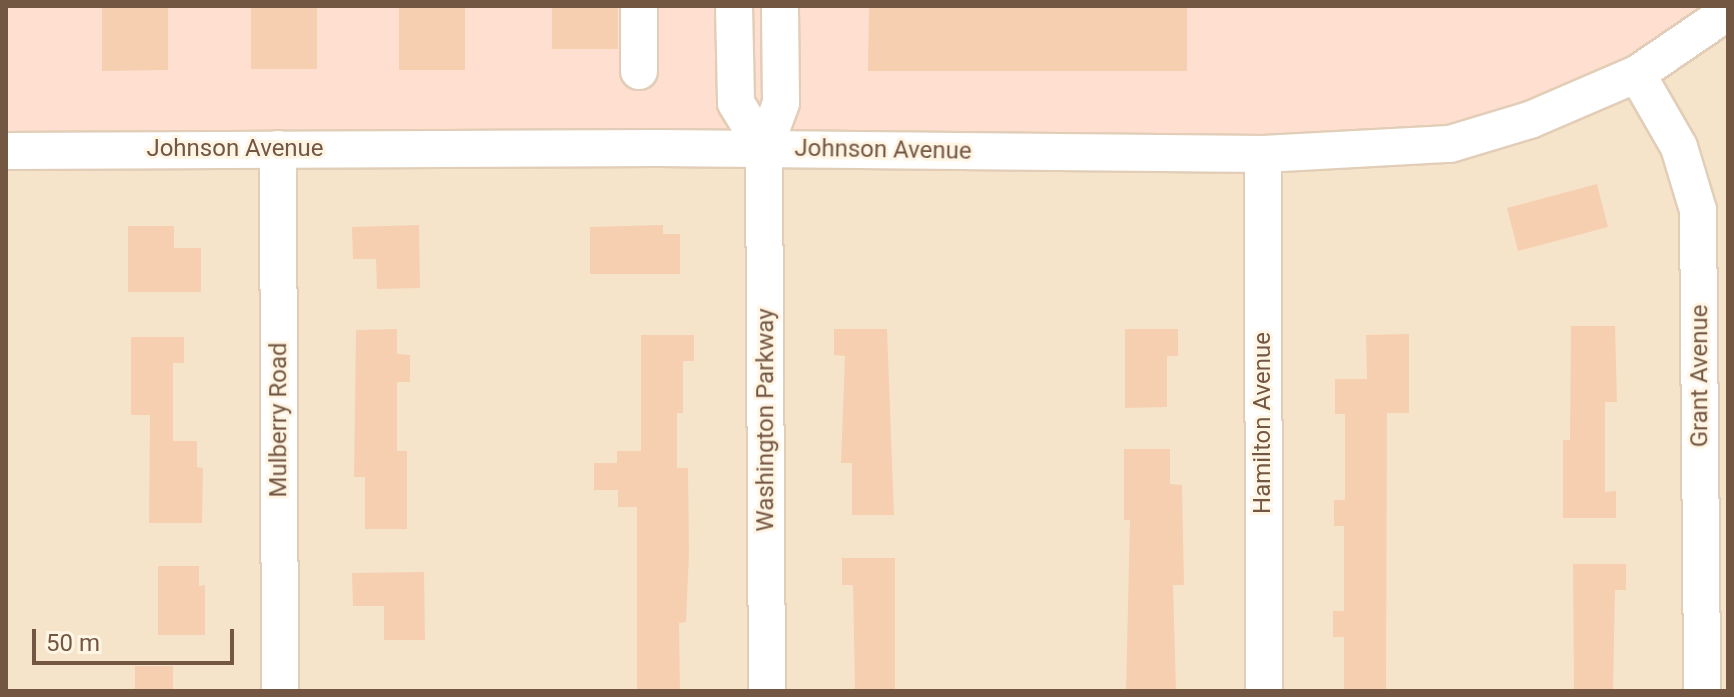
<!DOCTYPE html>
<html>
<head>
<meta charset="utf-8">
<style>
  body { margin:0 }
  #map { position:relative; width:1734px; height:697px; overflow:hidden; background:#fef2dc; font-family:Roboto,sans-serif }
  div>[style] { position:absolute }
  .residential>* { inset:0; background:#f6e4ca }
  .commercial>* { inset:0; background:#ffdfcf }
  .building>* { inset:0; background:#f6cfb1 }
  .roads { filter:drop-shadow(2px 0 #e2ceb8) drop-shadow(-2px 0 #e2ceb8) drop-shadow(0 2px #e2ceb8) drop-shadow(0 -2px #e2ceb8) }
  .minor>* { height:36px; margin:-18px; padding:0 18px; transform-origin:18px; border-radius:18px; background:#fff }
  span { translate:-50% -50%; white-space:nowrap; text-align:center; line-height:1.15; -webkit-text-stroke:6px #fff5e4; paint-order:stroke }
  .street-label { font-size:24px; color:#745743 }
  .frame { position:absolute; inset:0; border:8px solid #745743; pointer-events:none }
  .scale { position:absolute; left:32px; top:629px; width:202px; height:36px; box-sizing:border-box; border:4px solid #745743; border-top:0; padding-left:10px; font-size:24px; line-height:28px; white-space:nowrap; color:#745743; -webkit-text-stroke:6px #fff5e4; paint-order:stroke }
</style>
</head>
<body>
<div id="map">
  <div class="residential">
    <i style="clip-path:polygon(1728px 30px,1728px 691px,6px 691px,6px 158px)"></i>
  </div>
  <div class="commercial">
    <i style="clip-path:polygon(6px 6px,1727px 6px,1635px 69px,1444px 134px,6px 158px)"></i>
  </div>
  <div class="building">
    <i style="clip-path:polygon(102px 6px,168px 6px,168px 70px,102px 71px)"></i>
    <i style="clip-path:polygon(251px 6px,317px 6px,317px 69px,251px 69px)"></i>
    <i style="clip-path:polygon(399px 6px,465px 6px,465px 70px,399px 70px)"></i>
    <i style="clip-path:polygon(552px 6px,618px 6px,618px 49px,552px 49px)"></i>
    <i style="clip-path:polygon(869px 6px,1187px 6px,1187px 71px,868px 71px)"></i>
    <i style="clip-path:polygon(1597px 184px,1608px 227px,1518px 251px,1507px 208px)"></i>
    <i style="clip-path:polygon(419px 225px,420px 288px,377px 289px,376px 259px,353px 259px,352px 227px)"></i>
    <i style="clip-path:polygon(663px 225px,663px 234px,680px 234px,680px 274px,590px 274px,590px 227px)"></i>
    <i style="clip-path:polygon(128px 226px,174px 226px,174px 248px,201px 248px,201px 292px,128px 292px)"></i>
    <i style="clip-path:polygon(1571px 326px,1615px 326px,1617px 402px,1605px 402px,1605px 492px,1616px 491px,1616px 518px,1563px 518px,1563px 440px,1570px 440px)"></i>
    <i style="clip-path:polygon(397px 329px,397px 354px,410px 355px,410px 382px,397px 382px,397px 451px,407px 451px,407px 529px,365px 529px,365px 477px,354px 477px,356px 330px)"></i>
    <i style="clip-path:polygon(834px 329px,887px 329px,894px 515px,852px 515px,852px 463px,841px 463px,845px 356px,834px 355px)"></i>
    <i style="clip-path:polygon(1125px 329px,1178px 329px,1178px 356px,1167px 356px,1167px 407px,1125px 408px)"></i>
    <i style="clip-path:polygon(1409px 334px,1409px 413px,1387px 413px,1386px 691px,1344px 691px,1344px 637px,1333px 637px,1333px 611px,1344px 611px,1344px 526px,1334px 526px,1334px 500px,1345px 500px,1345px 414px,1335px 414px,1335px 379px,1367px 379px,1366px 335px)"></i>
    <i style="clip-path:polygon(641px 335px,694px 335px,694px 361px,683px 361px,683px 413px,677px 413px,677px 468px,688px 468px,689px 553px,686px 622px,679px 623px,680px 691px,637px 691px,637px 507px,618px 507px,618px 490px,594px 490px,594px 463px,617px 463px,617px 451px,641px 451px)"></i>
    <i style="clip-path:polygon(131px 337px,184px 337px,184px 363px,173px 363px,173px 441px,197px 441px,197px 467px,203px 468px,202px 523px,149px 523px,150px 415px,131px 415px)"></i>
    <i style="clip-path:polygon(1124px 449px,1170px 449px,1170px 484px,1182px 485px,1184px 585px,1173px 585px,1176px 691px,1126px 691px,1130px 520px,1124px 520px)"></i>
    <i style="clip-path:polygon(842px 558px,895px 558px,895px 691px,855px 691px,853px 585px,842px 585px)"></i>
    <i style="clip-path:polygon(1573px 564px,1626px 564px,1626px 590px,1615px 590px,1613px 691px,1574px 691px)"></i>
    <i style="clip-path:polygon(158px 566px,199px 566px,199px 586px,205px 585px,205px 635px,158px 635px)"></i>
    <i style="clip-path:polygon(424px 572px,425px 640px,384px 640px,384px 606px,353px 606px,352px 573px)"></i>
    <i style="clip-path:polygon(135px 666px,173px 666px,173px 691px,135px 691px)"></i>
  </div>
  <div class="roads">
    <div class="minor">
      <i style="left:639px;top:6px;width:65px;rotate:90deg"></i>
      <i style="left:734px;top:6px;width:97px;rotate:88.8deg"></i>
      <i style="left:736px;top:103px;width:54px;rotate:58.7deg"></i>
      <i style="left:1637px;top:74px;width:84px;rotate:60.1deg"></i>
      <i style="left:1679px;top:147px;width:66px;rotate:73.2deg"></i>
      <i style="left:1698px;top:210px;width:481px;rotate:89.5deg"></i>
      <i style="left:278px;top:149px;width:542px;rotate:89.79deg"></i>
      <i style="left:6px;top:151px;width:652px;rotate:-0.26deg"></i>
      <i style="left:658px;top:148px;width:605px;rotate:0.57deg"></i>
      <i style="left:1263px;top:154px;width:187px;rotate:-3.1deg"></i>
      <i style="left:1450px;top:144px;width:84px;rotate:-16.7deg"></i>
      <i style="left:1530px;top:120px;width:116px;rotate:-23.3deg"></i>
      <i style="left:1637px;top:74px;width:110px;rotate:-34.3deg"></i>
      <i style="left:1263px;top:154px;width:537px;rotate:89.89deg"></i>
      <i style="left:767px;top:691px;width:542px;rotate:-90.32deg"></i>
      <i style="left:764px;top:149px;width:49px;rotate:-69.7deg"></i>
      <i style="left:781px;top:103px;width:97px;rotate:-90.6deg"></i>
    </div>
  </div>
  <div class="street-label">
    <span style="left:235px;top:149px">Johnson Avenue</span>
    <span style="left:883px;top:150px;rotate:1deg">Johnson Avenue</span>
    <span style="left:1700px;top:376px;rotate:-90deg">Grant Avenue</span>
    <span style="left:279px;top:420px;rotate:-90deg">Mulberry Road</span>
    <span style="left:766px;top:420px;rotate:-90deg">Washington Parkway</span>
    <span style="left:1263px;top:423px;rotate:-90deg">Hamilton Avenue</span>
  </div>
  <div class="frame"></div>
  <div class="scale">50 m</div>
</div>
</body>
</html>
